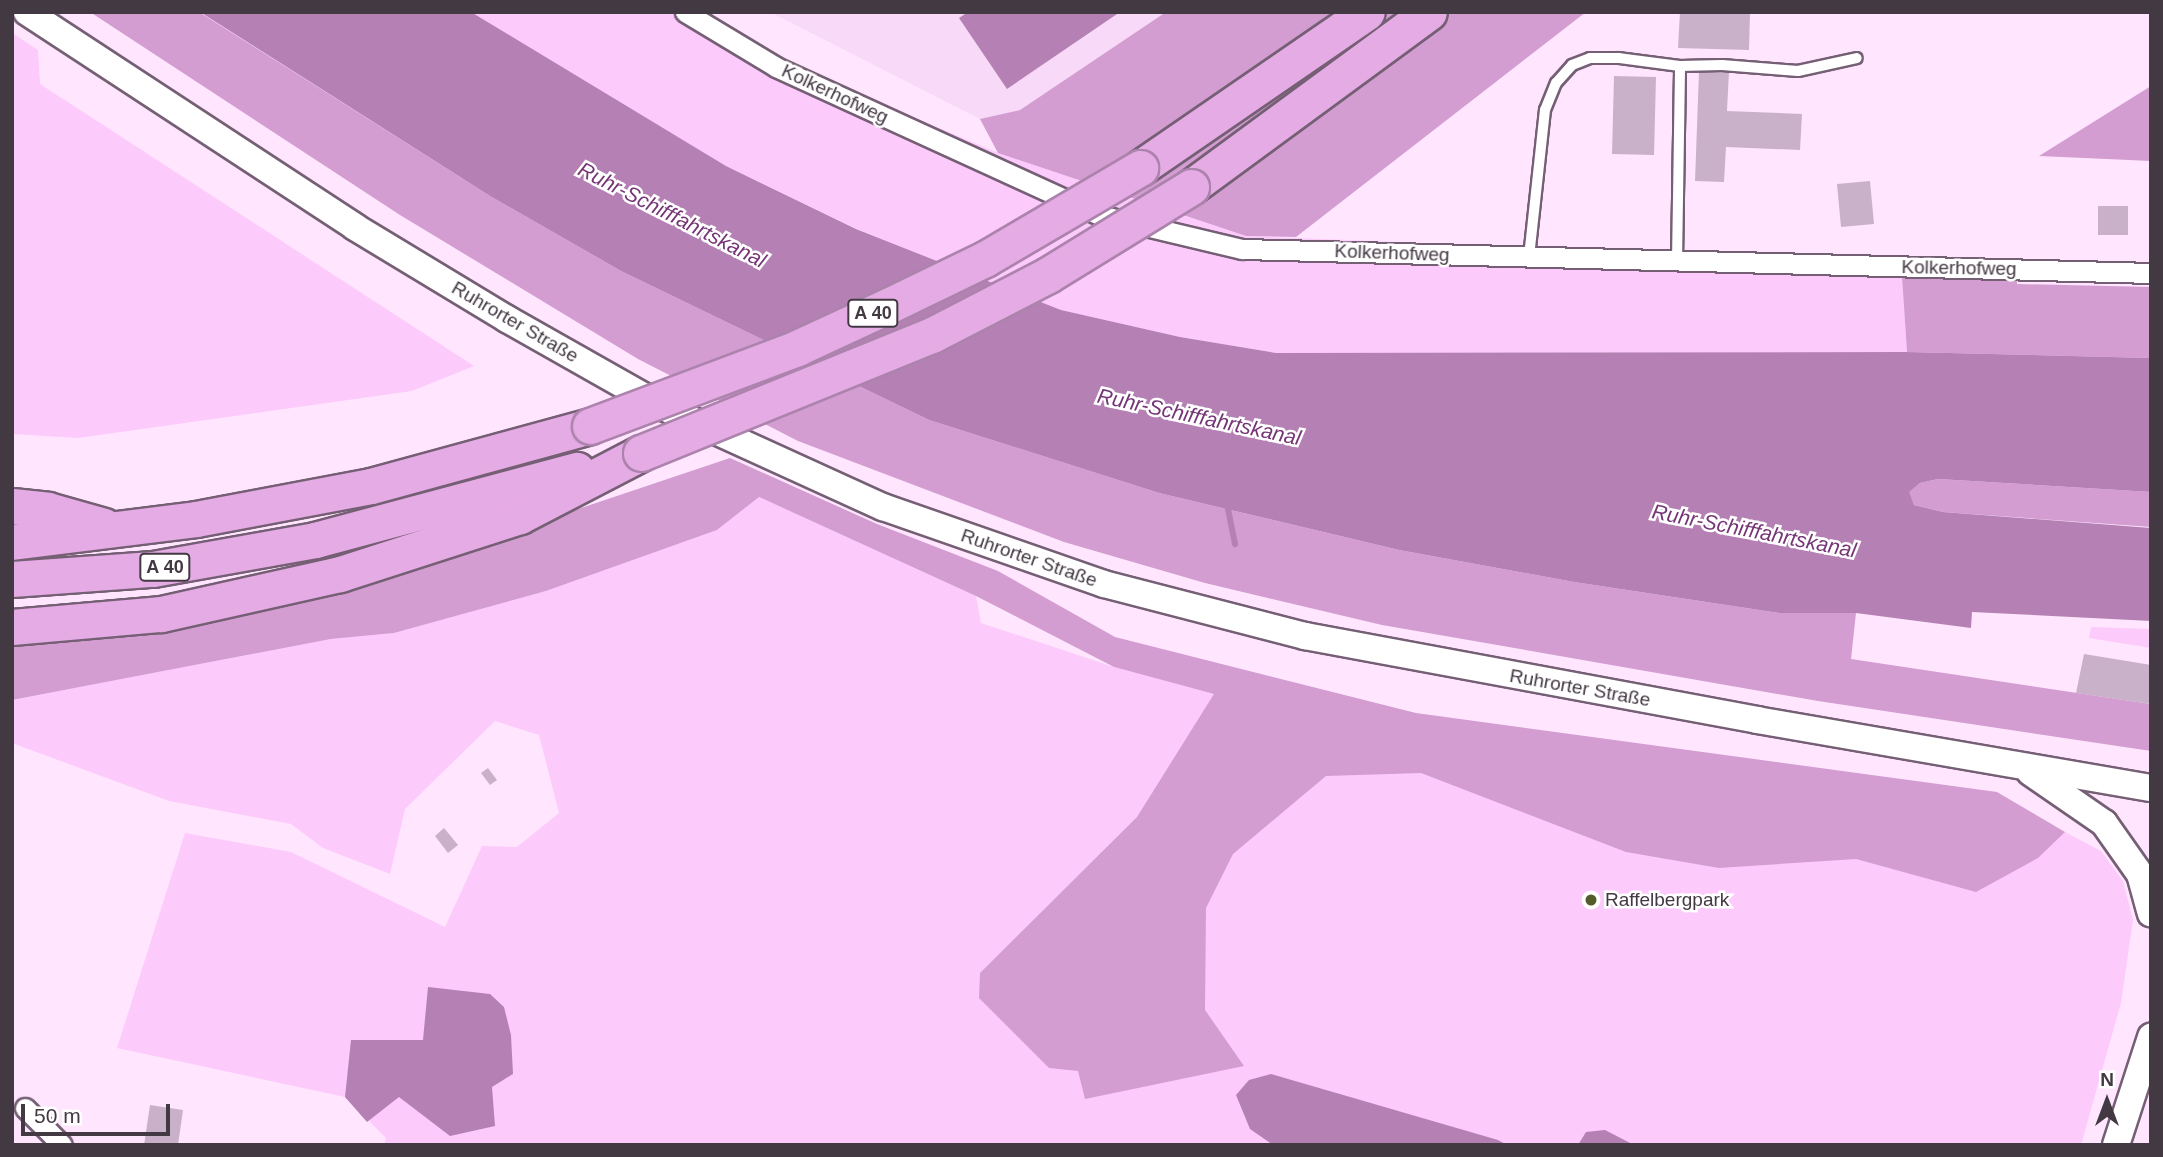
<!DOCTYPE html>
<html>
<head>
<meta charset="utf-8">
<style>
  body { margin:0 }
  #map { position:relative; width:2163px; height:1157px; overflow:hidden; background:#ffe6fe; font-family:Helvetica,sans-serif }
  div>[style] { position:absolute }
  .built>* { inset:0; background:#f8d9f7 }
  .green>* { inset:0; background:#fdcafc }
  .forest>* { inset:0; background:#d39dd2 }
  .water>* { inset:0; background:#b581b4 }
  .stream>* { height:6px; margin:-3px; padding:0 3px; transform-origin:3px; border-radius:3px; background:#b581b4 }
  .building>* { inset:0; background:#c9b2c9 }
  .roads { filter:drop-shadow(2px 0 #755f74) drop-shadow(-2px 0 #755f74) drop-shadow(0 2px #755f74) drop-shadow(0 -2px #755f74) }
  .service>* { height:10px; margin:-5px; padding:0 5px; transform-origin:5px; border-radius:5px; background:#fff }
  .minor>* { height:19px; margin:-9.5px; padding:0 9.5px; transform-origin:9.5px; border-radius:9.5px; background:#fff }
  .secondary>* { height:26px; margin:-13px; padding:0 13px; transform-origin:13px; border-radius:13px; background:#fff }
  .motorway>* { height:35px; margin:-17.5px; padding:0 17.5px; transform-origin:17.5px; border-radius:17.5px; background:#e5abe4 }
  .bridges { filter:drop-shadow(2px 0 #ac83ac) drop-shadow(-2px 0 #ac83ac) drop-shadow(0 2px #ac83ac) drop-shadow(0 -2px #ac83ac) }
  .motorway-bridge>* { height:35px; margin:-17.5px; padding:0 17.5px; transform-origin:17.5px; border-radius:17.5px; background:#e5abe4 }
  .dots>* { width:19px; height:19px; translate:-50% -50%; box-sizing:border-box; border:4px solid #fff; border-radius:50% }
  span { translate:-50% -50%; white-space:nowrap; text-align:center; line-height:1.15; -webkit-text-stroke:5px #fff; paint-order:stroke }
  .shield-label span { padding:2px 5px; background:#fff; border:2px solid; border-radius:5px; -webkit-text-stroke-width:0 }
  .shield-label { font-size:18px; color:#433943; font-weight:700 }
  .street-label { font-size:19px; color:#433943 }
  .poi-label { font-size:19px; color:#433943 }
  .left { translate:0 -50%; text-align:left }
  .water-label { font-size:21px; color:#753576; font-style:italic }
  .frame { position:absolute; inset:0; border:14px solid #433943; pointer-events:none }
  .north { position:absolute; left:2072px; top:1066px; width:70px; height:70px; -webkit-text-stroke:5px #fff; paint-order:stroke; rotate:0deg; font-size:19px; font-weight:700; line-height:28px; text-align:center; color:#433943 }
  .north::after { content:''; display:block; margin:auto; width:24px; height:32px; background:#433943; clip-path:polygon(50% 0,100% 100%,50% 72%,0 100%) }
  .scale { position:absolute; left:21px; top:1104px; width:149px; height:32px; box-sizing:border-box; border:4px solid #433943; border-top:0; padding-left:9px; font-size:21px; line-height:24px; white-space:nowrap; color:#433943; -webkit-text-stroke:5px #fff; paint-order:stroke }
</style>
</head>
<body>
<div id="map">
  <div class="built">
    <i style="clip-path:polygon(770px 12px,1166px 12px,1020px 110px,980px 119px)"></i>
  </div>
  <div class="green">
    <i style="clip-path:polygon(471px 12px,698px 12px,781px 61px,998px 153px,1246px 236px,1901px 262px,1907px 352px,1276px 353px,1180px 337px,1061px 310px,857px 229px,726px 166px)"></i>
    <i style="clip-path:polygon(12px 33px,38px 50px,40px 84px,474px 366px,412px 391px,78px 438px,12px 434px)"></i>
    <i style="clip-path:polygon(759px 497px,976px 596px,981px 623px,1114px 667px,1214px 694px,1457px 742px,2065px 832px,2101px 851px,2123px 881px,2133px 920px,2121px 1003px,2081px 1145px,384px 1145px,386px 1138px,345px 1097px,117px 1048px,185px 833px,291px 852px,445px 927px,482px 846px,517px 847px,559px 813px,539px 735px,495px 721px,405px 809px,390px 874px,323px 848px,291px 824px,169px 801px,12px 743px,12px 700px,331px 639px,394px 633px,546px 591px,717px 530px)"></i>
    <i style="clip-path:polygon(2091px 627px,2151px 629px,2151px 648px,2089px 638px)"></i>
  </div>
  <div class="forest">
    <i style="clip-path:polygon(90px 12px,199px 12px,490px 196px,621px 271px,929px 420px,1159px 493px,1399px 550px,1574px 582px,1779px 613px,1856px 613px,1851px 659px,2151px 704px,2151px 751px,1818px 701px,1382px 625px,1205px 583px,1064px 542px,798px 441px,638px 359px,400px 215px)"></i>
    <i style="clip-path:polygon(1166px 12px,1586px 12px,1296px 237px,1246px 236px,998px 153px,980px 119px,1020px 110px)"></i>
    <i style="clip-path:polygon(2151px 86px,2151px 161px,2039px 156px)"></i>
    <i style="clip-path:polygon(2017px 260px,2017px 284px,2151px 287px,2151px 358px,1907px 352px,1901px 262px)"></i>
    <i style="clip-path:polygon(730px 458px,877px 524px,998px 571px,1115px 637px,1416px 713px,1997px 792px,2065px 832px,2038px 858px,1976px 892px,1856px 859px,1719px 868px,1626px 852px,1421px 773px,1326px 776px,1233px 854px,1206px 908px,1205px 1010px,1244px 1066px,1085px 1099px,1078px 1071px,1049px 1068px,979px 998px,980px 973px,1137px 817px,1214px 694px,1114px 667px,976px 596px,759px 497px,717px 530px,546px 591px,394px 633px,331px 639px,12px 700px,12px 646px,328px 593px)"></i>
    <i style="clip-path:polygon(1938px 479px,2151px 492px,2151px 527px,1943px 512px,1914px 505px,1908px 492px,1920px 483px)"></i>
  </div>
  <div class="water">
    <i style="clip-path:polygon(200px 12px,471px 12px,726px 166px,856px 229px,1061px 310px,1180px 337px,1276px 353px,1907px 352px,2151px 358px,2151px 492px,1938px 479px,1920px 483px,1909px 492px,1914px 505px,1943px 512px,2151px 528px,2151px 621px,1972px 612px,1971px 628px,1856px 613px,1779px 613px,1574px 582px,1399px 550px,1159px 493px,929px 420px,621px 271px,490px 196px)"></i>
    <i style="clip-path:polygon(968px 12px,1120px 12px,1007px 89px,959px 18px)"></i>
    <i style="clip-path:polygon(428px 987px,490px 994px,504px 1007px,511px 1035px,513px 1074px,492px 1087px,495px 1126px,450px 1136px,399px 1097px,367px 1122px,345px 1097px,351px 1040px,423px 1040px)"></i>
    <i style="clip-path:polygon(1271px 1074px,1498px 1140px,1507px 1145px,1273px 1145px,1250px 1129px,1236px 1095px,1249px 1080px)"></i>
    <i style="clip-path:polygon(1605px 1130px,1634px 1145px,1578px 1145px,1586px 1132px)"></i>
  </div>
  <div class="stream">
    <i style="left:1227px;top:504px;width:41px;rotate:78.7deg"></i>
  </div>
  <div class="building">
    <i style="clip-path:polygon(1680px 12px,1750px 12px,1749px 50px,1678px 48px)"></i>
    <i style="clip-path:polygon(1699px 71px,1729px 72px,1727px 111px,1802px 114px,1800px 150px,1726px 147px,1724px 182px,1695px 181px)"></i>
    <i style="clip-path:polygon(1614px 76px,1656px 77px,1654px 155px,1612px 154px)"></i>
    <i style="clip-path:polygon(1870px 181px,1874px 224px,1841px 227px,1837px 184px)"></i>
    <i style="clip-path:polygon(2098px 206px,2128px 206px,2128px 235px,2098px 235px)"></i>
    <i style="clip-path:polygon(2084px 654px,2151px 665px,2151px 704px,2076px 693px)"></i>
    <i style="clip-path:polygon(488px 768px,497px 780px,490px 785px,481px 773px)"></i>
    <i style="clip-path:polygon(444px 828px,458px 845px,448px 853px,435px 836px)"></i>
    <i style="clip-path:polygon(150px 1105px,183px 1110px,178px 1145px,144px 1145px)"></i>
  </div>
  <div class="roads">
    <div class="service">
      <i style="left:1529px;top:257px;width:148px;rotate:-83.8deg"></i>
      <i style="left:1545px;top:110px;width:29px;rotate:-68deg"></i>
      <i style="left:1556px;top:83px;width:24px;rotate:-48deg"></i>
      <i style="left:1572px;top:65px;width:19px;rotate:-21deg"></i>
      <i style="left:1590px;top:58px;width:29px"></i>
      <i style="left:1619px;top:58px;width:62px;rotate:7.5deg"></i>
      <i style="left:1677px;top:261px;width:195px;rotate:-89.1deg"></i>
      <i style="left:1680px;top:66px;width:42px;rotate:-1.4deg"></i>
      <i style="left:1722px;top:65px;width:76px;rotate:4.5deg"></i>
      <i style="left:1798px;top:71px;width:60px;rotate:-12.4deg"></i>
    </div>
    <div class="minor">
      <i style="left:685px;top:12px;width:106px;rotate:31.1deg"></i>
      <i style="left:776px;top:67px;width:355px;rotate:24.6deg"></i>
      <i style="left:1099px;top:215px;width:147px;rotate:13.4deg"></i>
      <i style="left:1242px;top:249px;width:909px;rotate:1.51deg"></i>
      <i style="left:25px;top:1108px;width:52px;rotate:45deg"></i>
    </div>
    <div class="secondary">
      <i style="left:27px;top:12px;width:392px;rotate:33.2deg"></i>
      <i style="left:355px;top:227px;width:178px;rotate:31.2deg"></i>
      <i style="left:507px;top:319px;width:177px;rotate:29.5deg"></i>
      <i style="left:661px;top:406px;width:244px;rotate:24.5deg"></i>
      <i style="left:883px;top:507px;width:234px;rotate:19.2deg"></i>
      <i style="left:1104px;top:584px;width:208px;rotate:14.5deg"></i>
      <i style="left:1305px;top:636px;width:460px;rotate:10.5deg"></i>
      <i style="left:1757px;top:720px;width:400px;rotate:9.8deg"></i>
      <i style="left:2030px;top:772px;width:90px;rotate:34.6deg"></i>
      <i style="left:2104px;top:823px;width:62px;rotate:54.8deg"></i>
      <i style="left:2140px;top:874px;width:41px;rotate:74.6deg"></i>
      <i style="left:2116px;top:1145px;width:114px;rotate:-72deg"></i>
    </div>
    <div class="motorway">
      <i style="left:1140px;top:168px;width:275px;rotate:-34.5deg"></i>
      <i style="left:1191px;top:187px;width:295px;rotate:-36.3deg"></i>
      <i style="left:12px;top:506px;width:36px;rotate:6deg"></i>
      <i style="left:48px;top:510px;width:58px;rotate:15.9deg"></i>
      <i style="left:12px;top:542px;width:185px;rotate:-7.1deg"></i>
      <i style="left:196px;top:519px;width:178px;rotate:-10.7deg"></i>
      <i style="left:371px;top:486px;width:227px;rotate:-15.3deg"></i>
      <i style="left:12px;top:579px;width:141px;rotate:-4.1deg"></i>
      <i style="left:153px;top:569px;width:165px;rotate:-10.1deg"></i>
      <i style="left:315px;top:540px;width:271px;rotate:-15deg"></i>
      <i style="left:12px;top:627px;width:150px;rotate:-5deg"></i>
      <i style="left:161px;top:614px;width:183px;rotate:-12.6deg"></i>
      <i style="left:340px;top:574px;width:189px;rotate:-17.9deg"></i>
      <i style="left:520px;top:516px;width:136px;rotate:-27.5deg"></i>
    </div>
  </div>
  <div class="bridges">
    <div class="motorway-bridge">
      <i style="left:590px;top:426px;width:221px;rotate:-20.6deg"></i>
      <i style="left:797px;top:348px;width:102px;rotate:-24.8deg"></i>
      <i style="left:890px;top:305px;width:106px;rotate:-25.8deg"></i>
      <i style="left:985px;top:259px;width:180px;rotate:-30.4deg"></i>
      <i style="left:641px;top:453px;width:314px;rotate:-22.1deg"></i>
      <i style="left:932px;top:335px;width:131px;rotate:-27.3deg"></i>
      <i style="left:1048px;top:275px;width:168px;rotate:-31.6deg"></i>
    </div>
  </div>
  <div class="dots">
    <i style="left:1591px;top:900px;background:#545c2b"></i>
  </div>
  <div class="shield-label">
    <span style="left:873px;top:313px">A 40</span>
    <span style="left:165px;top:567px">A 40</span>
  </div>
  <div class="street-label">
    <span style="left:835px;top:94px;rotate:25deg">Kolkerhofweg</span>
    <span style="left:1392px;top:253px;rotate:2deg">Kolkerhofweg</span>
    <span style="left:1959px;top:268px;rotate:1deg">Kolkerhofweg</span>
    <span style="left:515px;top:322px;rotate:30deg">Ruhrorter Straße</span>
    <span style="left:1029px;top:558px;rotate:19deg">Ruhrorter Straße</span>
    <span style="left:1580px;top:688px;rotate:10deg">Ruhrorter Straße</span>
  </div>
  <div class="poi-label">
    <span class="left" style="left:1605px;top:900px">Raffelbergpark</span>
  </div>
  <div class="water-label">
    <span style="left:672px;top:215px;rotate:27deg">Ruhr-Schifffahrtskanal</span>
    <span style="left:1199px;top:417px;rotate:12deg">Ruhr-Schifffahrtskanal</span>
    <span style="left:1754px;top:531px;rotate:11deg">Ruhr-Schifffahrtskanal</span>
  </div>
  <div class="frame"></div>
  <div class="north">N</div>
  <div class="scale">50 m</div>
</div>
</body>
</html>
